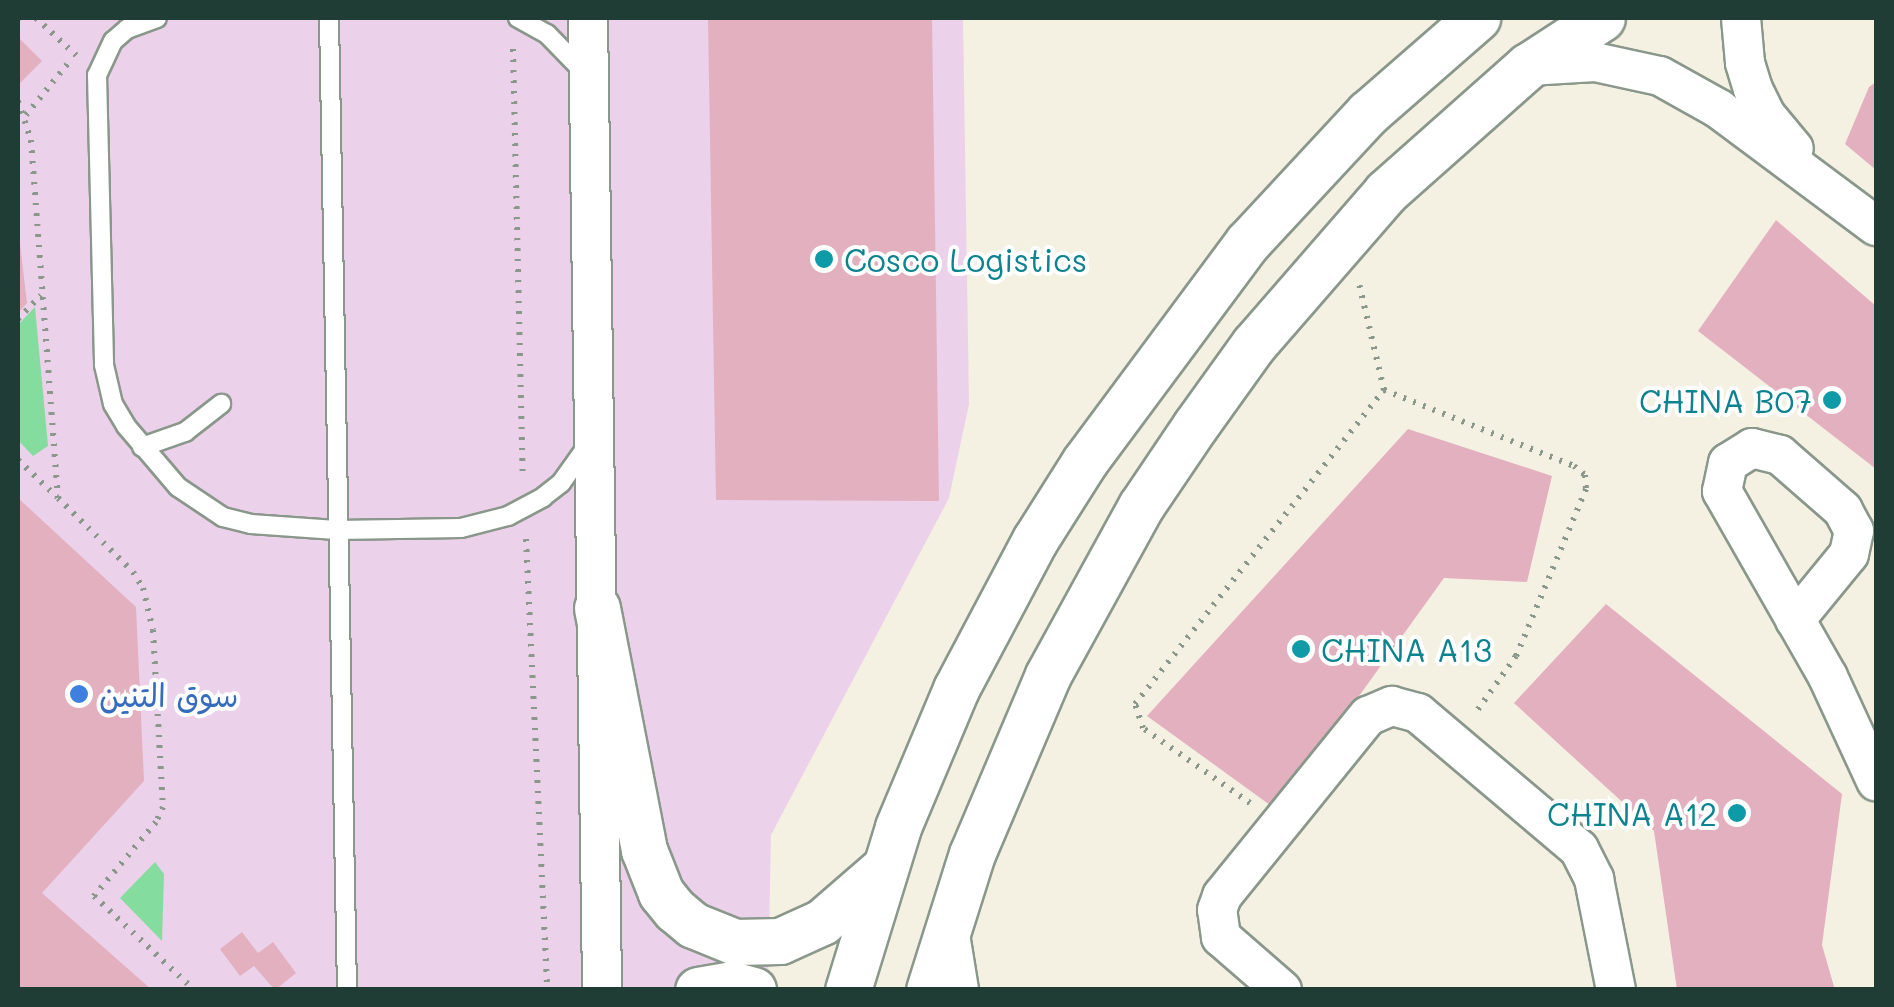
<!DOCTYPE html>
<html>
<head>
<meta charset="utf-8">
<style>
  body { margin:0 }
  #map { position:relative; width:1894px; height:1007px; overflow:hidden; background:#f5f1e2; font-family:Mali,"Playpen Sans Arabic",sans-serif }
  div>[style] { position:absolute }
  .built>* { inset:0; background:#ecd1ea }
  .green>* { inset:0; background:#85dc9f }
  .building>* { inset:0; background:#e3b0c0 }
  .path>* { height:6px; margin-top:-3px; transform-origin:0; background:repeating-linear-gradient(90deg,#8a978b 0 2.5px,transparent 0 10.5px) }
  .roads { filter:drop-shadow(2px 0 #8a978b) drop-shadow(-2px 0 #8a978b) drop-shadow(0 2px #8a978b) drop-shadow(0 -2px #8a978b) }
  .service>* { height:18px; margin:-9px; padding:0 9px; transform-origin:9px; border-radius:9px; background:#fff }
  .minor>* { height:38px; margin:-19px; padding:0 19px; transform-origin:19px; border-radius:19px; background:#fff }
  .tertiary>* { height:45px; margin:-22.5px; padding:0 22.5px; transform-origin:22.5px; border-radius:22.5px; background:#fff }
  .dots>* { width:28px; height:28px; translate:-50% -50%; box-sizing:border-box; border:5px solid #fff; border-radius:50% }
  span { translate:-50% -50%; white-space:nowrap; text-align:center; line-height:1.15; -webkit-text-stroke:8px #fff; paint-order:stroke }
  .culture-label { font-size:32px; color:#0d838f }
  .left { translate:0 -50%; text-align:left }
  .right { translate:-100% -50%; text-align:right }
  .shop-label { font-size:32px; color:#366cbe }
  .frame { position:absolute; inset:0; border:20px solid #1f3d34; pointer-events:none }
</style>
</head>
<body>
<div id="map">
  <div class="built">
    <i style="clip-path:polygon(18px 18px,963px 18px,969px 404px,949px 498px,771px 835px,768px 989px,18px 989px)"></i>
  </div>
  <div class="green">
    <i style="clip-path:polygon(35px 307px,48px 446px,33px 456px,18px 440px,18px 325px)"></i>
    <i style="clip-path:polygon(155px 862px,164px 874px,162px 941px,120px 898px)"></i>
  </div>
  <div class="building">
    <i style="clip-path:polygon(708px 18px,932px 18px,939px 501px,716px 500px)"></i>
    <i style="clip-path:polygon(18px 37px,42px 61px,20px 83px,18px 80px)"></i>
    <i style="clip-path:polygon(1876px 82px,1876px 170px,1845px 144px,1869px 87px)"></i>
    <i style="clip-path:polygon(1776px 220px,1876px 306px,1876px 469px,1698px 331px)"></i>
    <i style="clip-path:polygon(18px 227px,27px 303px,18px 313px)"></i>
    <i style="clip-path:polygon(1408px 429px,1552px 476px,1527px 582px,1444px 578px,1277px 810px,1147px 716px)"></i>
    <i style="clip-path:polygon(18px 498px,136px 607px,144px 781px,42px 893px,152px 990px,18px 990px)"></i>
    <i style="clip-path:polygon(1606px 604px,1842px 794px,1822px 945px,1835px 990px,1677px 990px,1654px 831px,1514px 703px)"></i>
    <i style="clip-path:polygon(242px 932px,258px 953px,273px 942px,296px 973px,275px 990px,254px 966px,240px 976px,220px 949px)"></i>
  </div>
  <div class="path">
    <i style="left:36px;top:18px;width:57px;rotate:42.9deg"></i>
    <i style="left:18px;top:19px;width:1px;rotate:-45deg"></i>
    <i style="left:513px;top:49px;width:427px;rotate:88.7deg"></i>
    <i style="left:18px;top:101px;width:41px;rotate:71.6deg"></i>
    <i style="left:31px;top:140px;width:359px;rotate:85.7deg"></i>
    <i style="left:58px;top:498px;width:105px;rotate:44.6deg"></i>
    <i style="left:133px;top:572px;width:19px;rotate:58deg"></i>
    <i style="left:143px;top:588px;width:43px;rotate:76.6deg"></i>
    <i style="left:153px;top:630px;width:177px;rotate:86.8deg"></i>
    <i style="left:163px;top:807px;width:17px;rotate:115deg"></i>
    <i style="left:156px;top:822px;width:97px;rotate:130deg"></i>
    <i style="left:94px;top:896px;width:137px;rotate:43.2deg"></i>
    <i style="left:26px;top:115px;width:68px;rotate:-50.9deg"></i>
    <i style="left:18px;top:319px;width:33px;rotate:-46deg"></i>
    <i style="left:1384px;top:390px;width:205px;rotate:21.8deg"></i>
    <i style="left:1574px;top:466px;width:14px;rotate:39deg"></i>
    <i style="left:1585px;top:475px;width:14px;rotate:86deg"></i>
    <i style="left:1586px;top:489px;width:181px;rotate:112.7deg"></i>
    <i style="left:1516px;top:656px;width:69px;rotate:125.5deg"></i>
    <i style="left:18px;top:460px;width:54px;rotate:43.5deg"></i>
    <i style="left:526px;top:539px;width:451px;rotate:87.3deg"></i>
    <i style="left:1250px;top:803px;width:131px;rotate:-145deg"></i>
    <i style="left:1143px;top:728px;width:25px;rotate:-108deg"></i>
    <i style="left:1135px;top:704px;width:401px;rotate:-51.6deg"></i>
    <i style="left:1384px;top:390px;width:110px;rotate:-103.2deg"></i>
  </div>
  <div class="roads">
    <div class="service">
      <i style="left:157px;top:18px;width:32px;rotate:160deg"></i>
      <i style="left:127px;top:29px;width:18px;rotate:139deg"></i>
      <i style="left:113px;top:41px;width:38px;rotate:115deg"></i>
      <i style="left:97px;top:75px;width:290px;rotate:88.6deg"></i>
      <i style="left:104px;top:365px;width:40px;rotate:77deg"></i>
      <i style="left:113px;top:404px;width:26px;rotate:59deg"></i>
      <i style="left:126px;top:426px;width:80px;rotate:49.6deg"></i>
      <i style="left:178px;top:487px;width:54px;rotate:33.7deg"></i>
      <i style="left:223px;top:517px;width:29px;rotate:14deg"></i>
      <i style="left:251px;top:524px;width:85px;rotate:4deg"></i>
      <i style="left:336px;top:530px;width:125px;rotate:-0.9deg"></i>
      <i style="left:461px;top:528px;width:49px;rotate:-14.3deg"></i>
      <i style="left:508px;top:516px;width:40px;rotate:-28deg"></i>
      <i style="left:543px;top:497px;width:23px;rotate:-38deg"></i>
      <i style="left:561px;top:483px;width:47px;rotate:-54.6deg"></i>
      <i style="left:329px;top:18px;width:972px;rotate:88.94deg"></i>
      <i style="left:518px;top:18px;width:33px;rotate:29deg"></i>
      <i style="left:547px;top:34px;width:52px;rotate:45.8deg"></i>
      <i style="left:142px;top:447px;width:46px;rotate:-19.2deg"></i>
      <i style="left:185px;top:432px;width:46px;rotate:-37.9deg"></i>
    </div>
    <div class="minor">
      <i style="left:588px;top:18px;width:972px;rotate:89.17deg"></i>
      <i style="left:1741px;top:18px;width:45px;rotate:84.9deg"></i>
      <i style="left:1745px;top:63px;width:27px;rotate:73deg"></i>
      <i style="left:1753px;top:89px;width:28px;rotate:64deg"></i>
      <i style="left:1765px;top:114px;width:45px;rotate:50.4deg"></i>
      <i style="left:1529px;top:66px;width:66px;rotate:-3.5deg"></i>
      <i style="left:1595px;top:62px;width:66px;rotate:12.2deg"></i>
      <i style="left:1660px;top:76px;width:68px;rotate:29.2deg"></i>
      <i style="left:1719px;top:109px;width:196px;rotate:36.7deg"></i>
      <i style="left:1795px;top:620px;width:85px;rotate:-50.7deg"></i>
      <i style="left:1849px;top:554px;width:24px;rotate:-78deg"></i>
      <i style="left:1854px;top:531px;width:24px;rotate:-118deg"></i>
      <i style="left:1843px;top:510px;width:84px;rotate:-138.9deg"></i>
      <i style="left:1780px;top:455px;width:29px;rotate:-166deg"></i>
      <i style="left:1752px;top:448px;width:28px;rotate:148deg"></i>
      <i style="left:1728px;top:463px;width:29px;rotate:102deg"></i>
      <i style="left:1722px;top:491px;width:214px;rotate:60.3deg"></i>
      <i style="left:1828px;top:677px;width:115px;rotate:65.2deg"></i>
      <i style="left:949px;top:928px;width:63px;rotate:80.8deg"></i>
      <i style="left:1282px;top:990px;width:81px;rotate:-139deg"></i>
      <i style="left:1221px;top:937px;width:27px;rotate:-98deg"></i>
      <i style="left:1217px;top:910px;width:15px;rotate:-70deg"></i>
      <i style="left:1222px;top:896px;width:232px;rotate:-51deg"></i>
      <i style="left:1368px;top:716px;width:26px;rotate:-23deg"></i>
      <i style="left:1392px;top:706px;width:27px;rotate:15deg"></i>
      <i style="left:1418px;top:713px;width:211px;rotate:40.2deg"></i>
      <i style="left:1579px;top:849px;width:34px;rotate:63deg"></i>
      <i style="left:1594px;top:879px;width:113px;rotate:78.8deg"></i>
    </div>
    <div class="tertiary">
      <i style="left:597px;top:608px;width:247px;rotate:79deg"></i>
      <i style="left:644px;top:850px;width:46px;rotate:68.4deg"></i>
      <i style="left:661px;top:893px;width:22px;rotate:51deg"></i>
      <i style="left:675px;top:910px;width:23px;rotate:40deg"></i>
      <i style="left:693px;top:925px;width:45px;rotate:22deg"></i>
      <i style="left:735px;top:942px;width:45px;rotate:-1.3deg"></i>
      <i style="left:780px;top:941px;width:46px;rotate:-24.3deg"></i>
      <i style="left:822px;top:922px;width:81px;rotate:-41deg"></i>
      <i style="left:698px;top:990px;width:34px;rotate:-10deg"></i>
      <i style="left:731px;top:984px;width:23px;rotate:15deg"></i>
      <i style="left:848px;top:990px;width:170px;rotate:-72.9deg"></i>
      <i style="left:898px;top:827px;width:150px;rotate:-67.2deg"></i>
      <i style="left:956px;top:689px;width:169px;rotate:-62.1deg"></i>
      <i style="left:1035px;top:540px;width:93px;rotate:-57.7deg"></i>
      <i style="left:1085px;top:461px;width:272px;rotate:-53.4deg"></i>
      <i style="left:1247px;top:243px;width:178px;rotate:-47.1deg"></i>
      <i style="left:1368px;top:113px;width:145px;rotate:-41.1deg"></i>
      <i style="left:929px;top:990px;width:143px;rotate:-72.5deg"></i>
      <i style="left:972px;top:854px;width:194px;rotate:-67deg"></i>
      <i style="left:1048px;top:675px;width:193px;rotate:-61.2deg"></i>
      <i style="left:1141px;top:506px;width:97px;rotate:-56deg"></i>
      <i style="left:1195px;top:426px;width:101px;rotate:-54.3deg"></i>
      <i style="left:1254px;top:344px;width:201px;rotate:-49deg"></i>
      <i style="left:1386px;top:192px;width:190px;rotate:-41.6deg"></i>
      <i style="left:1528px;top:66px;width:88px;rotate:-33deg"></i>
    </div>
  </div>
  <div class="dots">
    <i style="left:824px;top:259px;background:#0f9aa8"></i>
    <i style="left:1832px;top:400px;background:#0f9aa8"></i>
    <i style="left:1301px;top:649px;background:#0f9aa8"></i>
    <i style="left:79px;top:694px;background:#3f7fe0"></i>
    <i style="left:1737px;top:813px;background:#0f9aa8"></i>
  </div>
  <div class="culture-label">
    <span class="left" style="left:844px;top:259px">Cosco Logistics</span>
    <span class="right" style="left:1812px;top:400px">CHINA B07</span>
    <span class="left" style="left:1321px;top:649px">CHINA A13</span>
    <span class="right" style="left:1717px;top:813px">CHINA A12</span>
  </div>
  <div class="shop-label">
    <span class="left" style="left:99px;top:694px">سوق التنين</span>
  </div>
  <div class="frame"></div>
</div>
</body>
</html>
